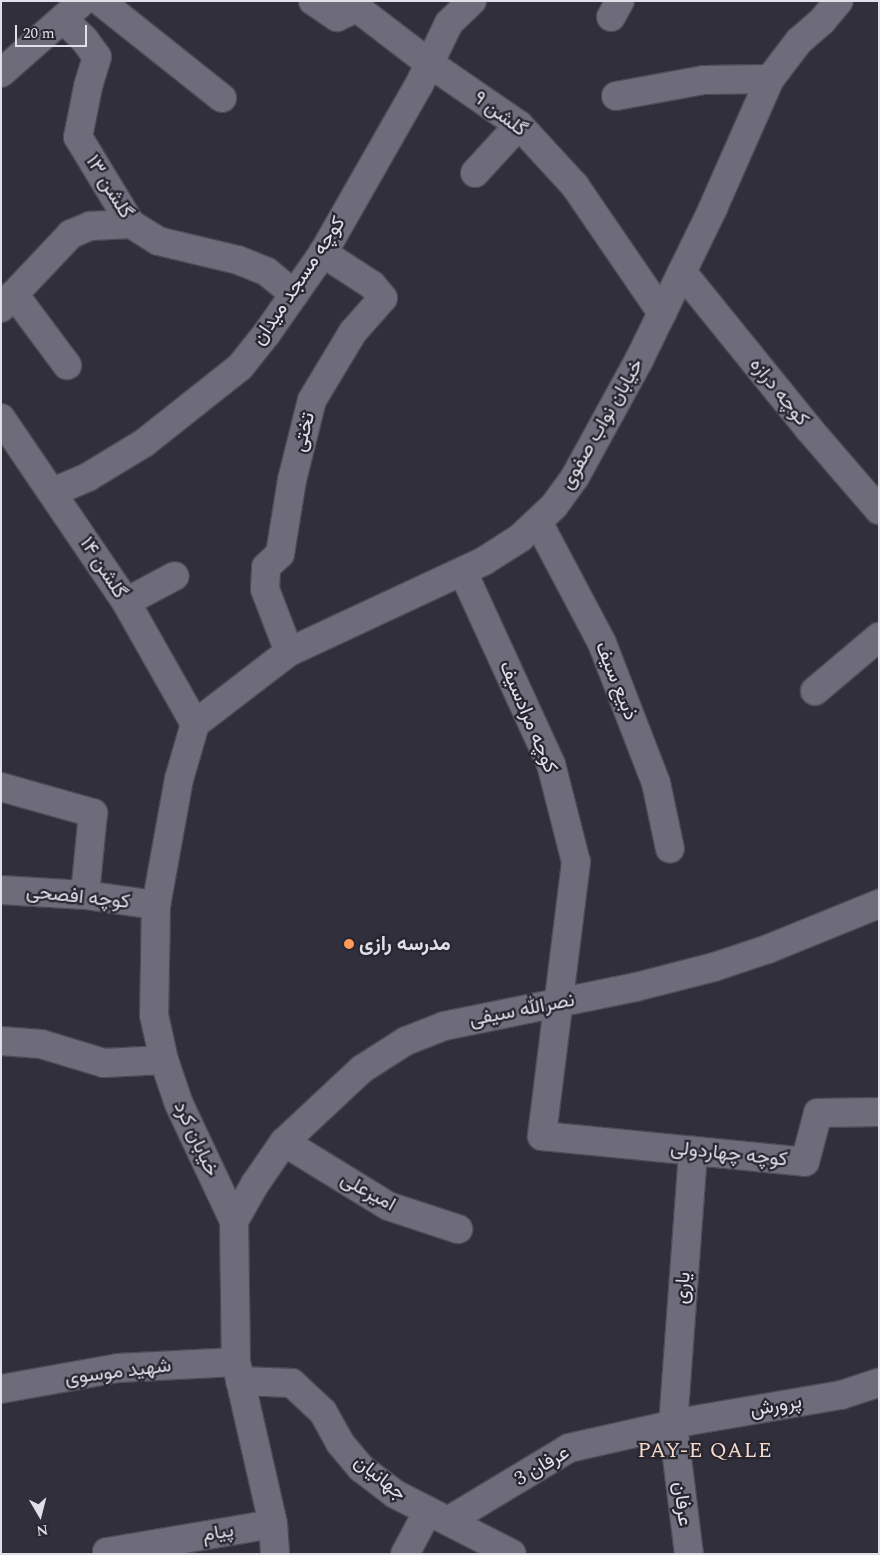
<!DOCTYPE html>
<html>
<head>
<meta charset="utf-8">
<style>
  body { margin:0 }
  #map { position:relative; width:880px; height:1555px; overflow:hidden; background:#312f3b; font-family:Spectral,Vazirmatn,serif }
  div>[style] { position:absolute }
  .roads { filter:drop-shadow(1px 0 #4d4b55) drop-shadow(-1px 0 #4d4b55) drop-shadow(0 1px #4d4b55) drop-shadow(0 -1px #4d4b55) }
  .minor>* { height:28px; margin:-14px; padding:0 14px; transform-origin:14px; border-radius:14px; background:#6e6c7a }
  .dots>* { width:14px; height:14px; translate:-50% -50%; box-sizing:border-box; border:2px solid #272631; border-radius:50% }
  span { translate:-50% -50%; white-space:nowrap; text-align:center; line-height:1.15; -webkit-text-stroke:4.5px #272631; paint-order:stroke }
  .street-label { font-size:20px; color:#e1e0e8 }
  .poi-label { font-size:20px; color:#e1e0e8; font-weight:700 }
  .left { translate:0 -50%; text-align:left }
  .neighbourhood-label { font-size:21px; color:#f8dac9; letter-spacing:1px }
  .frame { position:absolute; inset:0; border:2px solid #e1e0e8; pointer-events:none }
  .north { position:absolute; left:15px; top:1490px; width:50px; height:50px; -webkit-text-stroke:4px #272631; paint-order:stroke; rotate:172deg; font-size:14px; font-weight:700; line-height:20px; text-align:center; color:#e1e0e8 }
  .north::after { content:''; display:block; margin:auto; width:18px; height:22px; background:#e1e0e8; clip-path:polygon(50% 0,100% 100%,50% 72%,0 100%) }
  .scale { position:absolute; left:15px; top:25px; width:72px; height:22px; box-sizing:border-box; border:2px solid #e1e0e8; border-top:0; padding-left:6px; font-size:15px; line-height:18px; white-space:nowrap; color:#e1e0e8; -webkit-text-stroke:4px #272631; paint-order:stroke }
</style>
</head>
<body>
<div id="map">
  <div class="roads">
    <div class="minor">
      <i style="left:100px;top:1px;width:156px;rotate:38.5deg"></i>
      <i style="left:313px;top:1px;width:29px;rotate:34deg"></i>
      <i style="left:337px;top:17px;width:22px;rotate:-24deg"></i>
      <i style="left:357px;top:8px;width:91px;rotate:37.4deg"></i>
      <i style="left:429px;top:63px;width:109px;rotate:34.6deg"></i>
      <i style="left:519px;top:125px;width:83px;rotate:47.4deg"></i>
      <i style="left:575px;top:186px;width:154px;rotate:55.6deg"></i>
      <i style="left:611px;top:17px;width:18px;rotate:-61deg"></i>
      <i style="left:63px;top:19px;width:29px;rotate:44deg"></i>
      <i style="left:84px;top:39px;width:22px;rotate:54deg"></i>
      <i style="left:97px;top:57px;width:31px;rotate:107deg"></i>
      <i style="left:88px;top:87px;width:51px;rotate:101.3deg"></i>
      <i style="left:78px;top:137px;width:102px;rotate:58.7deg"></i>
      <i style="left:131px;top:224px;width:32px;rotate:32deg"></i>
      <i style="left:158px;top:241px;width:82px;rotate:13.4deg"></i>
      <i style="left:238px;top:260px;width:31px;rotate:22deg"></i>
      <i style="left:267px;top:272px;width:35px;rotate:39deg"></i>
      <i style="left:1px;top:73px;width:109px;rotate:-41.3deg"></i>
      <i style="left:616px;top:96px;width:89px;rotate:-10.3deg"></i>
      <i style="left:704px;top:80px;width:66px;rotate:-0.9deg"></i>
      <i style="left:475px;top:173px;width:65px;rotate:-47.5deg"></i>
      <i style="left:682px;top:272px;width:202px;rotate:51deg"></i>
      <i style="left:809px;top:429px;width:107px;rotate:49.2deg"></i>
      <i style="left:14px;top:294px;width:89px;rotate:53.3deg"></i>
      <i style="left:1px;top:308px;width:102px;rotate:-46.6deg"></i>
      <i style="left:71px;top:234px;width:21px;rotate:-23deg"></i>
      <i style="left:90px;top:226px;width:41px;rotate:-2.8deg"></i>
      <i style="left:1px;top:418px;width:222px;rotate:55.8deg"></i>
      <i style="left:126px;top:602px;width:140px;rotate:60.5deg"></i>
      <i style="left:53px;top:492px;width:38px;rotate:-23deg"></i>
      <i style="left:88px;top:477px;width:66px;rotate:-31.3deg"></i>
      <i style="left:144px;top:443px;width:122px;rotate:-38.4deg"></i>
      <i style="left:240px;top:367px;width:43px;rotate:-51.5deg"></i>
      <i style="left:267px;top:333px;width:98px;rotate:-55deg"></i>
      <i style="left:323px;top:253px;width:193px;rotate:-60.3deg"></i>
      <i style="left:419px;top:85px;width:69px;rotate:-64.2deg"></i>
      <i style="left:449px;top:23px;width:32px;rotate:-44deg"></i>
      <i style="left:538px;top:522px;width:137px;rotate:62.1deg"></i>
      <i style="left:602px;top:643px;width:150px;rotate:68.9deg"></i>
      <i style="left:656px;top:783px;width:67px;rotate:78deg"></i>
      <i style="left:463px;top:572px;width:211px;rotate:65.4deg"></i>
      <i style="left:551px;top:764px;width:101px;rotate:75.7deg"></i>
      <i style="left:576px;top:862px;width:276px;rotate:97.1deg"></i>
      <i style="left:542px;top:1136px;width:264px;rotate:5.6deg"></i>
      <i style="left:805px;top:1162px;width:51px;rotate:-75.1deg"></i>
      <i style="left:818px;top:1113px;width:61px;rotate:-0.9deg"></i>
      <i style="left:126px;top:602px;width:55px;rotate:-28deg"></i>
      <i style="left:289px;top:652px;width:67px;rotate:-110.9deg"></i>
      <i style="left:265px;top:589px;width:22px;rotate:-87deg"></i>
      <i style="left:266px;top:567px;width:19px;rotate:-43deg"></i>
      <i style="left:280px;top:554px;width:75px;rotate:-80.8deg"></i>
      <i style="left:292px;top:480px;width:82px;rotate:-76deg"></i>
      <i style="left:312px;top:400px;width:79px;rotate:-58.9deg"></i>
      <i style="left:353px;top:332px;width:45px;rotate:-48.6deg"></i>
      <i style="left:383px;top:298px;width:17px;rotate:-130deg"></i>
      <i style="left:372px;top:285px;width:59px;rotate:-146.9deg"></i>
      <i style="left:815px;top:691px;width:84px;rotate:-40.2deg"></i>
      <i style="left:195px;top:724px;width:118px;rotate:-37.5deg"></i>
      <i style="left:289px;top:652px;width:215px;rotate:-25deg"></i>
      <i style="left:484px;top:561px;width:43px;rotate:-32.6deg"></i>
      <i style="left:520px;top:538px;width:47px;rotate:-43.3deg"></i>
      <i style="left:554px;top:506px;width:36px;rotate:-54deg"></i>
      <i style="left:575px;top:477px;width:133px;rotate:-61.3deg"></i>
      <i style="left:639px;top:360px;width:169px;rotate:-64deg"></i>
      <i style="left:713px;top:208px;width:141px;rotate:-66.2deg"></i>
      <i style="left:770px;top:79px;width:48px;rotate:-52.7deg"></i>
      <i style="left:799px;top:41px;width:30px;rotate:-41deg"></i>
      <i style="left:822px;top:21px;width:26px;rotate:-50deg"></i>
      <i style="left:195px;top:724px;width:57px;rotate:106.2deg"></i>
      <i style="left:179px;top:779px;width:128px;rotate:100.3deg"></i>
      <i style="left:156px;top:905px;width:110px;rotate:91deg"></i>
      <i style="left:154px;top:1015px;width:46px;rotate:77.5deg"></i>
      <i style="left:164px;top:1060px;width:46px;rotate:71.2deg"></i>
      <i style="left:179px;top:1104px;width:129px;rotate:64.8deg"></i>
      <i style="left:234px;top:1221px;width:141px;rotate:89.2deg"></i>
      <i style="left:236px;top:1362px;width:166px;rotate:77.1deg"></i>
      <i style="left:273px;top:1524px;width:30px;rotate:86deg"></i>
      <i style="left:1px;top:787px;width:96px;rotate:15.8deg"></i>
      <i style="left:93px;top:813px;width:82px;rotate:95.6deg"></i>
      <i style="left:1px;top:890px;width:84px;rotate:3.4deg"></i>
      <i style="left:85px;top:895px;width:72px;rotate:8deg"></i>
      <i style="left:1px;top:1041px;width:40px;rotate:4.3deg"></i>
      <i style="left:41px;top:1044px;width:66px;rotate:16.8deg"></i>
      <i style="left:104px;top:1063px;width:60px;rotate:-2.9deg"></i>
      <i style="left:284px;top:1142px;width:122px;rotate:31.6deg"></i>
      <i style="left:388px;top:1206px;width:74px;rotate:18.2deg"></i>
      <i style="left:234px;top:1221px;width:43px;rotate:-60.4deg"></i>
      <i style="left:255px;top:1184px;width:51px;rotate:-55.4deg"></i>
      <i style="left:284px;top:1142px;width:107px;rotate:-43.1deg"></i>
      <i style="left:362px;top:1069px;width:52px;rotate:-32.5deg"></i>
      <i style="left:406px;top:1041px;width:41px;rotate:-21.5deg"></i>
      <i style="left:444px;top:1026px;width:196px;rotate:-11.5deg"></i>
      <i style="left:636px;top:987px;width:81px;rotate:-14.4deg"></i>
      <i style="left:714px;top:967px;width:57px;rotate:-18.4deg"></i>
      <i style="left:768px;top:949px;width:120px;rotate:-22.1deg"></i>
      <i style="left:240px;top:1381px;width:52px;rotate:2.2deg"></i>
      <i style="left:292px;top:1383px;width:42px;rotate:43.1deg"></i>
      <i style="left:323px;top:1412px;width:35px;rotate:61deg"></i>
      <i style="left:340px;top:1443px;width:33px;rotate:50deg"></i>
      <i style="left:361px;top:1468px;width:43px;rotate:37.4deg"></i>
      <i style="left:395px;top:1494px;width:131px;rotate:27.1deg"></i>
      <i style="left:1px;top:1389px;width:119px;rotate:-10.2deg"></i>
      <i style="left:118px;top:1368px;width:118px;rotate:-2.9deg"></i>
      <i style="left:448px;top:1521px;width:141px;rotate:-31.1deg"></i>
      <i style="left:569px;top:1448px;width:123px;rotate:-12.7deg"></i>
      <i style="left:689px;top:1421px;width:154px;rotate:-9.7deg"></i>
      <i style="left:841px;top:1395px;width:40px;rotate:-18deg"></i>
      <i style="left:107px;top:1554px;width:2px;rotate:-90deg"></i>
      <i style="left:107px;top:1552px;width:168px;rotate:-9.6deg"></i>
      <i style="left:405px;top:1554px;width:49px;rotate:-61.9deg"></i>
      <i style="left:689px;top:1554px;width:130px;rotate:-97.1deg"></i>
      <i style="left:673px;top:1425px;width:275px;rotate:-85.8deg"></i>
    </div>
  </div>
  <div class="dots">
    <i style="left:349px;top:944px;background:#ff9b5b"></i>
  </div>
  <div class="street-label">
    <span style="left:500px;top:114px;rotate:37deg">گلشن ۹</span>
    <span style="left:109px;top:187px;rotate:58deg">گلشن ۱۳</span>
    <span style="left:299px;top:281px;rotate:-56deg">کوچه مسجد میدان</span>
    <span style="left:779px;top:392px;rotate:51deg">کوچه درازه</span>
    <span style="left:602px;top:424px;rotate:-60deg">خیابان نواب صفوی</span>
    <span style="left:304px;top:432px;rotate:-76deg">تختی</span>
    <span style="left:103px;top:568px;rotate:57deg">گلشن ۱۴</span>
    <span style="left:616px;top:681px;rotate:68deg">ذبیع سیف</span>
    <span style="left:528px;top:717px;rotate:67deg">کوچه مرادسیف</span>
    <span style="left:78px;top:897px;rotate:6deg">کوچه افصحی</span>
    <span style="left:522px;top:1010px;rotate:-11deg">نصرالله سیفی</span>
    <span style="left:196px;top:1139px;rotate:65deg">خیابان کرد</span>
    <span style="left:729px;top:1154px;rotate:6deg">کوچه چهاردولی</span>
    <span style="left:368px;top:1192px;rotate:29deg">امیرعلی</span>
    <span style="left:683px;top:1288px;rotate:-86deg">یاری</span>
    <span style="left:118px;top:1372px;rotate:-7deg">شهید موسوی</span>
    <span style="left:776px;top:1406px;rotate:-10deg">پرورش</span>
    <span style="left:542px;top:1466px;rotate:-30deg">عرفان 3</span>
    <span style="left:380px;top:1478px;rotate:38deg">جهانیان</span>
    <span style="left:682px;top:1504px;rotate:83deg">عرفان</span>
    <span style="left:218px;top:1533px;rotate:-10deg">پیام</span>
  </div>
  <div class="poi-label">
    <span class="left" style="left:359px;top:944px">مدرسه رازی</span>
  </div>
  <div class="neighbourhood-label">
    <span style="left:705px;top:1451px">PAY-E QALE</span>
  </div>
  <div class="frame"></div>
  <div class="north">N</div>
  <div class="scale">20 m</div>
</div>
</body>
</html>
